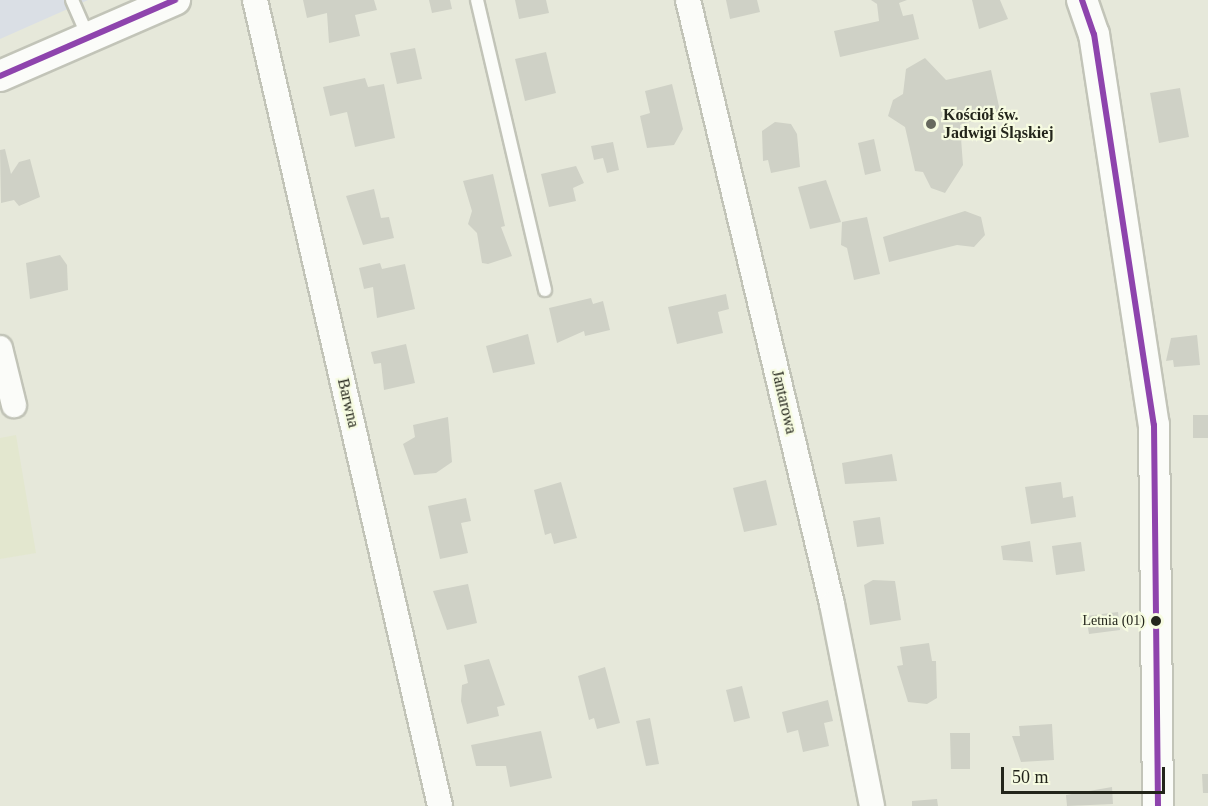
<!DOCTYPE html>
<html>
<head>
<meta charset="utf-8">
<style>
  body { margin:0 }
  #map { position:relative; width:1208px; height:806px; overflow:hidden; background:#e6e8da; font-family:"Times New Roman",serif }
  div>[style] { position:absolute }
  .built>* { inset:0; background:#e3e7cf }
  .green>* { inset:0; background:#dadfe5 }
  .building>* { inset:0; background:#cfd1c6 }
  .roads { filter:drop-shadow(2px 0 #c2c4b8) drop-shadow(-2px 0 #c2c4b8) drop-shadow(0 2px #c2c4b8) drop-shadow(0 -2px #c2c4b8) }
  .service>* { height:12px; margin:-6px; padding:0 6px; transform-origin:6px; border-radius:6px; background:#fbfcf9 }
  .minor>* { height:24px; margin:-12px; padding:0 12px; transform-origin:12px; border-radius:12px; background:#fbfcf9 }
  .tertiary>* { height:30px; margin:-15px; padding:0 15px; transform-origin:15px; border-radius:15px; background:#fbfcf9 }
  .bus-1>* { height:6px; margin:-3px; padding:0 3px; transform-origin:3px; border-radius:3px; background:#8e44ad }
  .dots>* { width:16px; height:16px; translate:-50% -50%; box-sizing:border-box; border:3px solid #f6fbe1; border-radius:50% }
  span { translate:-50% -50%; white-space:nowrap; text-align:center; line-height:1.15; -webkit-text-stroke:4.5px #f6fbe1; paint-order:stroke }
  .bus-label { font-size:14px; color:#23251b }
  .right { translate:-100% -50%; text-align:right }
  .poi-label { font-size:16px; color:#23251b; font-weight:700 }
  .left { translate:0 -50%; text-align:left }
  .street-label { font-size:16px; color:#23251b }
  .scale { position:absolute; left:1001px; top:767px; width:164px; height:27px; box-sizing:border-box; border:3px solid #23251b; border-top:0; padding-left:8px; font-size:18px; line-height:21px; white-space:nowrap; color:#23251b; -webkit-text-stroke:4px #f6fbe1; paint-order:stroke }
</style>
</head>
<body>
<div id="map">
  <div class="built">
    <i style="clip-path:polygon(16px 435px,36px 553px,0 559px,0 438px)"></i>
  </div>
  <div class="green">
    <i style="clip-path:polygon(0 0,88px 0,0 39px)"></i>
  </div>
  <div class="building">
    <i style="clip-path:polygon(303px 0,374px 0,377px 10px,355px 15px,360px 36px,329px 43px,327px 13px,307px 18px)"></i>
    <i style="clip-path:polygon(429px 0,450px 0,452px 9px,432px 13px)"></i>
    <i style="clip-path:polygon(515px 0,546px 0,549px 13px,519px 19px)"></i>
    <i style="clip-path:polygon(726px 0,757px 0,760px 12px,730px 19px)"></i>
    <i style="clip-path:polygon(871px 0,907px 0,899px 3px,903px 16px,913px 14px,919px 39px,840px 57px,834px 31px,879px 21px,877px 4px)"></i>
    <i style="clip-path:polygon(972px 0,1000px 0,1008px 19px,979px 29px)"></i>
    <i style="clip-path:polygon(415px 48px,422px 79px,397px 84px,390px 53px)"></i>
    <i style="clip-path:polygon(546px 52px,556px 93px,525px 101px,515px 59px)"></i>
    <i style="clip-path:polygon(925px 58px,946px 80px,991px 70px,1000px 111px,960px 125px,963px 165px,945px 193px,931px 188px,923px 172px,915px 171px,905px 127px,888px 116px,893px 100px,903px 94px,906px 69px)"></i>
    <i style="clip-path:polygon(365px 78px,368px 87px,384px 84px,395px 138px,355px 147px,347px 112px,330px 116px,323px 87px)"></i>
    <i style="clip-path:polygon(672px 84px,683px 129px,674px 145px,647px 148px,640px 116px,650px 113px,645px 91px)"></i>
    <i style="clip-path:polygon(1180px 88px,1189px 137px,1159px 143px,1150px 93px)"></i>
    <i style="clip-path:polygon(775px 122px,791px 124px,797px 134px,800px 167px,771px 173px,768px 160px,763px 161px,762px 131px)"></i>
    <i style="clip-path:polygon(874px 139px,881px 171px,865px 175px,858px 143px)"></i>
    <i style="clip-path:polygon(613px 142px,619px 170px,607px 173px,603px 158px,594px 160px,591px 146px)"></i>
    <i style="clip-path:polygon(5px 149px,11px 174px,19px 162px,30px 159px,40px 197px,19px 206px,14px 200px,1px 203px,0 150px)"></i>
    <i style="clip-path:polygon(576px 166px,584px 183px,573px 188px,576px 201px,549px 207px,541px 174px)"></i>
    <i style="clip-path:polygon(493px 174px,505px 226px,501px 227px,512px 256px,488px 264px,482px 263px,477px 233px,468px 224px,472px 211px,463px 181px)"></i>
    <i style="clip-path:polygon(826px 180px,841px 222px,810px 229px,798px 187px)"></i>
    <i style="clip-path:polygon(374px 189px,381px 218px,389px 217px,394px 238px,363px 245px,346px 196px)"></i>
    <i style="clip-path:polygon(965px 211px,981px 217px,985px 235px,974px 247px,957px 245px,889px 262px,883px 237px)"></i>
    <i style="clip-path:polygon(867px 217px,880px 274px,854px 280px,847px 248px,841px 245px,842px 222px)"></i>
    <i style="clip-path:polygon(60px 255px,67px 265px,68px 290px,30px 299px,26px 263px)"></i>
    <i style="clip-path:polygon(380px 263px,382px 269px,405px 264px,415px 309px,377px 318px,373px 287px,364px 289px,359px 268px)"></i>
    <i style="clip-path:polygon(726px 294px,729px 309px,718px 312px,723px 333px,677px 344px,668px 307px)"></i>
    <i style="clip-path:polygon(591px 298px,593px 304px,603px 301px,610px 330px,585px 336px,584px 331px,557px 343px,549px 308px)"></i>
    <i style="clip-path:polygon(528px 334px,535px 364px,493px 373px,486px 346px)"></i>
    <i style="clip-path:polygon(1197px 335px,1200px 365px,1174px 367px,1173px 360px,1166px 361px,1171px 338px)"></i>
    <i style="clip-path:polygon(406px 344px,415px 383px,384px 390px,381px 363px,374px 364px,371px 352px)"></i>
    <i style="clip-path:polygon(1193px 415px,1208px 415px,1208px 438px,1193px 438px)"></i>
    <i style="clip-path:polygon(448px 417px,452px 462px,436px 473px,414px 475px,403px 444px,415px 437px,413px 425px)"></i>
    <i style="clip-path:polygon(892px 454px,897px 481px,845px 484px,842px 463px)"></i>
    <i style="clip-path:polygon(766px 480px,777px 525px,744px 532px,733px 488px)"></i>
    <i style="clip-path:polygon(561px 482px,577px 538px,554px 544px,551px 533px,545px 535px,534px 490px)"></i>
    <i style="clip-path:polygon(1061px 482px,1063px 498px,1073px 496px,1076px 517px,1031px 524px,1025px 487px)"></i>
    <i style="clip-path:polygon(466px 498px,471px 521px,461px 523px,468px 553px,440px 559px,428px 506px)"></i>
    <i style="clip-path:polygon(880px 517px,884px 544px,857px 547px,853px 521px)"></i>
    <i style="clip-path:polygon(1030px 541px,1033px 562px,1003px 560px,1001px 546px)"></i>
    <i style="clip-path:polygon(1081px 542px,1085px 571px,1056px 575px,1052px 546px)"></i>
    <i style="clip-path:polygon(873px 580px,895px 581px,901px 620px,870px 625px,864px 585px)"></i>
    <i style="clip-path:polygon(468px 584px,477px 623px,447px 630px,433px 591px)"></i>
    <i style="clip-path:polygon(1118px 612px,1120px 630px,1089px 634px,1086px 616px)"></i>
    <i style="clip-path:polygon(929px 643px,932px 661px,936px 661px,937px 698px,927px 704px,908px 702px,897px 666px,903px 665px,900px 647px)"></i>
    <i style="clip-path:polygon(489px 659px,505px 705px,497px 707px,499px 716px,467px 724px,461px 701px,462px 685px,468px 683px,464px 665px)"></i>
    <i style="clip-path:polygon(605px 667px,620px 723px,597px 729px,594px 718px,589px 720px,578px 676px)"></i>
    <i style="clip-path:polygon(742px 686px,750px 718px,734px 722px,726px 690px)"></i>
    <i style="clip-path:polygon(828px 700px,833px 721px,824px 723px,829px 746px,803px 752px,798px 730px,787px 733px,782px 712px)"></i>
    <i style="clip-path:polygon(650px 718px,659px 764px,646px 766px,636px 721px)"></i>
    <i style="clip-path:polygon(1052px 724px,1054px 760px,1021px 762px,1012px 736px,1020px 736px,1019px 726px)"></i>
    <i style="clip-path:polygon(541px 731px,552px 778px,510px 787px,506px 766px,476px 766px,471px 745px)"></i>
    <i style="clip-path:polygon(950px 733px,970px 733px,970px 769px,951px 769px)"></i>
    <i style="clip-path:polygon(1202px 774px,1208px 774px,1208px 793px,1203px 793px)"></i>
    <i style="clip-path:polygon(1112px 787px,1113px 804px,1067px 806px,1066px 795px)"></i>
    <i style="clip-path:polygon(937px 799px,938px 806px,912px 806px,912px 801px)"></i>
  </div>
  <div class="roads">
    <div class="service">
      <i style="left:72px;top:0;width:43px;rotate:66.4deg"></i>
      <i style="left:477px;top:0;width:298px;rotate:76.8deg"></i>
    </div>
    <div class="minor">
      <i style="left:255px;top:0;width:827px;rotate:77.07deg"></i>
      <i style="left:688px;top:0;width:621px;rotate:76.59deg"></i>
      <i style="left:832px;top:604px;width:206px;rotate:78.8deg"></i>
      <i style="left:0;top:348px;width:59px;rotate:76.2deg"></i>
    </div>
    <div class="tertiary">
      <i style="left:1082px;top:0;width:36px;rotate:71deg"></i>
      <i style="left:1094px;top:34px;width:396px;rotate:81.3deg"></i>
      <i style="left:1154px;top:425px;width:381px;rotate:89.4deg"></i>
      <i style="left:0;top:76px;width:191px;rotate:-23.5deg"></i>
    </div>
  </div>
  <div class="bus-1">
    <i style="left:1082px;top:0;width:36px;rotate:71deg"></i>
    <i style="left:1094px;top:34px;width:396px;rotate:81.3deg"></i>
    <i style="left:1154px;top:425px;width:381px;rotate:89.4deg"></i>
    <i style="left:0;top:76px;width:191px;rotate:-23.5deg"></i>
  </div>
  <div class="dots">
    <i style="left:931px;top:124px;background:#67695e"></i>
    <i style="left:1156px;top:621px;background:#23251b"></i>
  </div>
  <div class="bus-label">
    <span class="right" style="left:1145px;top:621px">Letnia (01)</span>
  </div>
  <div class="poi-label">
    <span class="left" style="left:943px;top:124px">Kościół św.<br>Jadwigi Śląskiej</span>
  </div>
  <div class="street-label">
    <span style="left:784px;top:402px;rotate:77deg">Jantarowa</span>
    <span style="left:348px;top:403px;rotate:77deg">Barwna</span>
  </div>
  <div class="scale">50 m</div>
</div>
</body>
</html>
